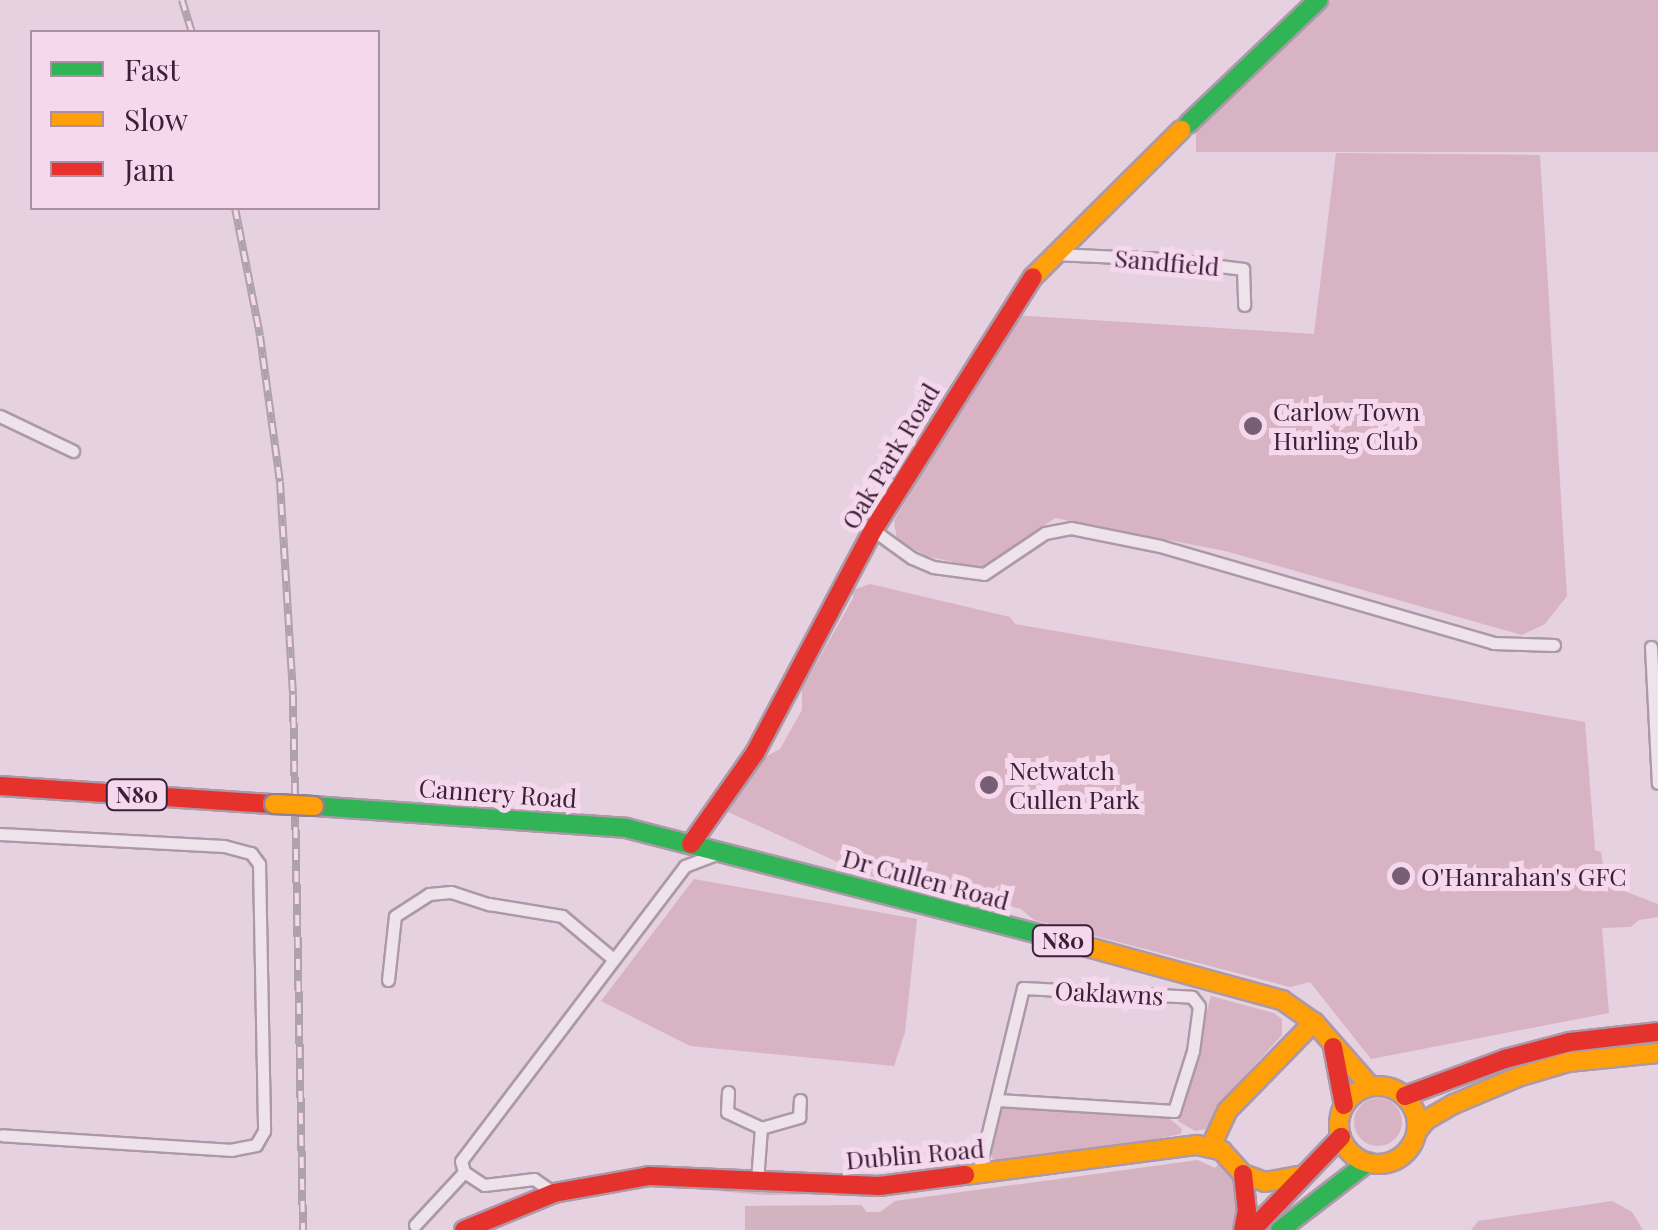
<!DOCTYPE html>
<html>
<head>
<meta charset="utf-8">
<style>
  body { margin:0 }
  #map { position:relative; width:1658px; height:1230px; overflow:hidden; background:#e6d1e0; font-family:"Playfair Display",serif }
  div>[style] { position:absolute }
  .green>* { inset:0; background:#d8b3c3 }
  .round { border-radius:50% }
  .cemetery>* { inset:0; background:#d3b3c0 }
  .roads { filter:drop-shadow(2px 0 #ac99a8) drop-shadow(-2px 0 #ac99a8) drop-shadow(0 2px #ac99a8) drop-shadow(0 -2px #ac99a8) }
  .street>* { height:11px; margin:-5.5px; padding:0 5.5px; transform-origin:5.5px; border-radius:5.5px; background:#eee2eb }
  .fast>* { height:18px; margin:-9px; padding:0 9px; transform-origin:9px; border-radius:9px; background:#30b455 }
  .slow>* { height:18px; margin:-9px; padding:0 9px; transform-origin:9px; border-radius:9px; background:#ff9f0a }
  .slow>.ring { margin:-9px; padding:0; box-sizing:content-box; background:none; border:18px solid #ff9f0a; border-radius:50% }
  .jam>* { height:18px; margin:-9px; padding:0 9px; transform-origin:9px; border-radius:9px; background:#e5322d }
  .rail>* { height:8px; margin-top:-4px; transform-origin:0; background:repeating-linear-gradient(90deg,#f6d8ed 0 11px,#aea2ab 0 22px); box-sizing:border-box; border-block:2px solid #aea2ab }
  .bridges { filter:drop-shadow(2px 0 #91808f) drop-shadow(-2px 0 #91808f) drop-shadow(0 2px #91808f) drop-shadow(0 -2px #91808f) }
  .slow-bridge>* { height:18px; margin:-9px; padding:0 9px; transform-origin:9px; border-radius:9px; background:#ff9f0a }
  .dots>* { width:28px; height:28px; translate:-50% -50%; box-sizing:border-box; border:5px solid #f6d8ed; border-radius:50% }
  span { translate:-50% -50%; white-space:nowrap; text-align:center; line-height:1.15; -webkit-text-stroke:10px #f6d8ed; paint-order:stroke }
  .shield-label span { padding:2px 8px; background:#f6d8ed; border:2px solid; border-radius:8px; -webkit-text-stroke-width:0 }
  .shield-label { font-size:22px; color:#3c203a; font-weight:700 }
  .street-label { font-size:25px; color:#3c203a }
  .poi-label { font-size:25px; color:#3c203a }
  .left { translate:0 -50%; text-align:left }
  .legend { position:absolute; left:30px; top:30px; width:350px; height:180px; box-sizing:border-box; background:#f6d8ed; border:2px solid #ac8ea5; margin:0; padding:12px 18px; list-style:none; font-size:30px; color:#3c203a }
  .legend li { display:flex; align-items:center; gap:20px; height:50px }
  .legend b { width:50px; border:2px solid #ac8ea5 }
</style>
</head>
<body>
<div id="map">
  <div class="green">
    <i style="clip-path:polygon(1331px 0,1658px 0,1658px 152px,1196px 152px,1196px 131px)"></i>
    <i style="clip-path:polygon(1336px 153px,1540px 155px,1567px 596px,1545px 624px,1522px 635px,1225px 551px,1055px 518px,981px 568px,926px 556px,897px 539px,894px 521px,1014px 315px,1314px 334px)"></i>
    <i style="clip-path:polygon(870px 584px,1010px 617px,1015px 624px,1585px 722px,1595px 850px,1601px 852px,1604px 871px,1616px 888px,1658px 904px,1658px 917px,1639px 920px,1631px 927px,1602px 928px,1609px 1013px,1371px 1059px,1310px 982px,1290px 987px,1034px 920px,1021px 909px,979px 898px,967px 903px,864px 874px,728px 812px,763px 758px,780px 749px,802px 710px,802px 689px,853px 598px,853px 590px)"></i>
    <i style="clip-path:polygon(694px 879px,917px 919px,905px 1032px,894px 1066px,690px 1046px,601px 1001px)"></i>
    <i style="clip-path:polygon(1211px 996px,1274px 1013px,1282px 1019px,1282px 1035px,1219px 1104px,1206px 1129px,1195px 1131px,1178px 1121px)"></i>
    <i class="round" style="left:1354px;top:1098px;width:48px;height:48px"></i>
    <i style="clip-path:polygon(1009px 1106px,1164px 1114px,1182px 1129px,1181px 1134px,1136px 1143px,993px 1161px,990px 1147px,1003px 1108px)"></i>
    <i style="clip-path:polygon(640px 1184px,855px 1194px,763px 1195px)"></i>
    <i style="clip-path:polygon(1612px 1201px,1632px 1212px,1643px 1230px,1471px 1230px,1478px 1221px)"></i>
  </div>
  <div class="cemetery">
    <i style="clip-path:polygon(1198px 1160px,1215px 1168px,1219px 1163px,1241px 1185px,1236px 1230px,745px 1230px,745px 1206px,861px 1205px,867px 1212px,880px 1212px,895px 1201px)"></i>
  </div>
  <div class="roads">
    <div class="street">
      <i style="left:1054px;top:254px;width:110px;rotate:2.6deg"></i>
      <i style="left:1164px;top:259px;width:80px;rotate:7.2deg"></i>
      <i style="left:1243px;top:269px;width:36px;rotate:88deg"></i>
      <i style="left:0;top:416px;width:81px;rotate:25.6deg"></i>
      <i style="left:873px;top:530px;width:48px;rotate:35.7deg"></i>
      <i style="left:912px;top:558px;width:23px;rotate:23deg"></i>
      <i style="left:933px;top:567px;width:51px;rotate:7.8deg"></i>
      <i style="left:984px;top:574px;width:73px;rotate:-33.9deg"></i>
      <i style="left:1045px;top:533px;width:26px;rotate:-11deg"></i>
      <i style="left:1071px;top:528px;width:91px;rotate:11.4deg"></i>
      <i style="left:1160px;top:546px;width:347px;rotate:16.2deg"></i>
      <i style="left:1493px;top:643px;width:61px;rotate:1.9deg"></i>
      <i style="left:1651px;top:647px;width:136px;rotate:87.1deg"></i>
      <i style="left:0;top:834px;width:224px;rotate:3.1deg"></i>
      <i style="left:224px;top:846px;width:28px;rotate:15deg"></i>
      <i style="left:251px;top:853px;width:14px;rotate:54deg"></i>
      <i style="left:259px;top:864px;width:267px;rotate:88.9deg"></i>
      <i style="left:264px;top:1131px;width:16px;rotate:120deg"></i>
      <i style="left:256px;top:1145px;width:25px;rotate:169deg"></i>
      <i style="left:231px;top:1150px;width:229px;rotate:-176.3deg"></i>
      <i style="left:388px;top:980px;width:64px;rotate:-83.8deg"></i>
      <i style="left:395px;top:916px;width:40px;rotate:-32.9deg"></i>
      <i style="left:429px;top:894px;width:22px;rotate:-5deg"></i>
      <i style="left:451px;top:892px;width:40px;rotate:18deg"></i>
      <i style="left:489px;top:904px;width:74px;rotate:9.3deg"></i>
      <i style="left:562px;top:916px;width:65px;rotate:40deg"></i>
      <i style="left:728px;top:1092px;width:20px;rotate:93deg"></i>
      <i style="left:727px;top:1112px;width:38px;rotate:25deg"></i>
      <i style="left:761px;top:1128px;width:40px;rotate:-16deg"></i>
      <i style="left:799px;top:1117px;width:17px;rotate:-87deg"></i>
      <i style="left:978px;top:1174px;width:191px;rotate:-76.4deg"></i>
      <i style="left:1023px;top:988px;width:169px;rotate:3deg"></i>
      <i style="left:1192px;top:997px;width:11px;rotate:52deg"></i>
      <i style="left:1199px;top:1006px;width:45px;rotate:97.6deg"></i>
      <i style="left:1193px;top:1051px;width:63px;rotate:107.6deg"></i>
      <i style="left:1174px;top:1111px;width:177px;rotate:-176.4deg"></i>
      <i style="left:757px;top:1181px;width:53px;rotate:-85.7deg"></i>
      <i style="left:554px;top:1193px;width:24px;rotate:-145deg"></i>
      <i style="left:534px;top:1179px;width:50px;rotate:173.2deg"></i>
      <i style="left:484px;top:1185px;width:24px;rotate:-147deg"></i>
      <i style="left:464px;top:1172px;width:11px;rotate:-105deg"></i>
      <i style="left:461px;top:1161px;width:370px;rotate:-52.8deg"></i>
      <i style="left:685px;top:866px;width:34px;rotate:-21deg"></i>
      <i style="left:415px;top:1225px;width:72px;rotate:-47.2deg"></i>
    </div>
    <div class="fast">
      <i style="left:1188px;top:124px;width:180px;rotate:-43.6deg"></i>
      <i style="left:314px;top:806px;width:313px;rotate:4deg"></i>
      <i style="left:626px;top:828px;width:462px;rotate:14.4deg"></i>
      <i style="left:1280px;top:1230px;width:111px;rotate:-37.7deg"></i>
    </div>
    <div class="slow">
      <i style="left:1033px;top:277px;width:209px;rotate:-44.8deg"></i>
      <i style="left:1073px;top:943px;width:217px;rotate:15.3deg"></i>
      <i style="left:1282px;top:1000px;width:39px;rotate:35deg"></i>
      <i style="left:1314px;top:1022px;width:85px;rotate:48.8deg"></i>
      <i class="ring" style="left:1339px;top:1086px;width:60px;height:60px"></i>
      <i style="left:1417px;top:1131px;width:14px;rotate:-51deg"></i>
      <i style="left:1426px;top:1120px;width:32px;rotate:-30deg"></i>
      <i style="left:1454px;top:1104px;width:69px;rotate:-22.9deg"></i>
      <i style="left:1518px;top:1077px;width:52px;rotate:-16.7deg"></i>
      <i style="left:1568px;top:1062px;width:90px;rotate:-5.7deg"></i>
      <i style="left:1211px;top:1146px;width:38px;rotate:-65deg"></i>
      <i style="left:1227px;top:1111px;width:124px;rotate:-45.7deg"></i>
      <i style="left:965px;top:1175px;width:234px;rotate:-7.4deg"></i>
      <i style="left:1197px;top:1145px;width:26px;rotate:13deg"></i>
      <i style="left:1222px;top:1151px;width:31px;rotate:48deg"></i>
      <i style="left:1243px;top:1174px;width:23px;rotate:20deg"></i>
      <i style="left:1265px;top:1182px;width:39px;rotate:-10deg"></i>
    </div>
    <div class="jam">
      <i style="left:0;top:786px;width:275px;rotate:3.8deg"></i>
      <i style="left:691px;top:844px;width:111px;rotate:-54.9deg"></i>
      <i style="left:755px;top:753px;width:252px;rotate:-62.1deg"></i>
      <i style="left:873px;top:530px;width:299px;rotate:-57.7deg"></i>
      <i style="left:1333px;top:1047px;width:59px;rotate:79.3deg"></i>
      <i style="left:1405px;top:1096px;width:107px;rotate:-20.3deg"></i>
      <i style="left:1505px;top:1059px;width:67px;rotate:-14.7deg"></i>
      <i style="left:1570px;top:1042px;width:89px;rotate:-6.5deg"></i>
      <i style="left:1243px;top:1174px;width:36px;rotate:84deg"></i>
      <i style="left:1247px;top:1210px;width:20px;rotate:101deg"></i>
      <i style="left:464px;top:1230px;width:97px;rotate:-22.3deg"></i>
      <i style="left:554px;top:1193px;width:97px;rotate:-10.1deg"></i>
      <i style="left:649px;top:1176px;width:230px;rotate:2.5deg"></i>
      <i style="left:879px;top:1186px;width:87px;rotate:-7.3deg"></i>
      <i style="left:1252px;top:1230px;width:129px;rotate:-46.3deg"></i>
    </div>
  </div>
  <div class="rail">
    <i style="left:182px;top:0;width:34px;rotate:73deg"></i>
    <i style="left:235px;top:208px;width:130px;rotate:78.9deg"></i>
    <i style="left:260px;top:336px;width:147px;rotate:82.2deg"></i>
    <i style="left:280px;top:482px;width:213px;rotate:86.5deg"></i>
    <i style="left:293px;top:695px;width:535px;rotate:88.93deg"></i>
  </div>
  <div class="bridges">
    <div class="slow-bridge">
      <i style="left:274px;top:804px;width:40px;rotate:2.9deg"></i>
    </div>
  </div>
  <div class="dots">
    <i style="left:1253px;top:426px;background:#785e74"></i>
    <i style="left:989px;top:785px;background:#785e74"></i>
    <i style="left:1401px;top:876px;background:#785e74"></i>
  </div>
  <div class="shield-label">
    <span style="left:137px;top:795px">N80</span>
    <span style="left:1063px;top:941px">N80</span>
  </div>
  <div class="street-label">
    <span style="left:1167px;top:262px;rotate:5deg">Sandfield</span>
    <span style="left:890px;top:456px;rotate:-59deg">Oak Park Road</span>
    <span style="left:498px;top:793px;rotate:4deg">Cannery Road</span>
    <span style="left:926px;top:879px;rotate:15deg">Dr Cullen Road</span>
    <span style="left:1109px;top:993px;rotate:3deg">Oaklawns</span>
    <span style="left:915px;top:1154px;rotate:-5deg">Dublin Road</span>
  </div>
  <div class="poi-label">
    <span class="left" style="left:1273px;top:426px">Carlow Town<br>Hurling Club</span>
    <span class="left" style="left:1009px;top:785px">Netwatch<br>Cullen Park</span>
    <span class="left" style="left:1421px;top:876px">O'Hanrahan's GFC</span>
  </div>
  <ul class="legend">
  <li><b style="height:12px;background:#30b455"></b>Fast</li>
  <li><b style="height:12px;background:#ff9f0a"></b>Slow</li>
  <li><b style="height:12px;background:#e5322d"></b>Jam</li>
  </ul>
</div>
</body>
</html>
